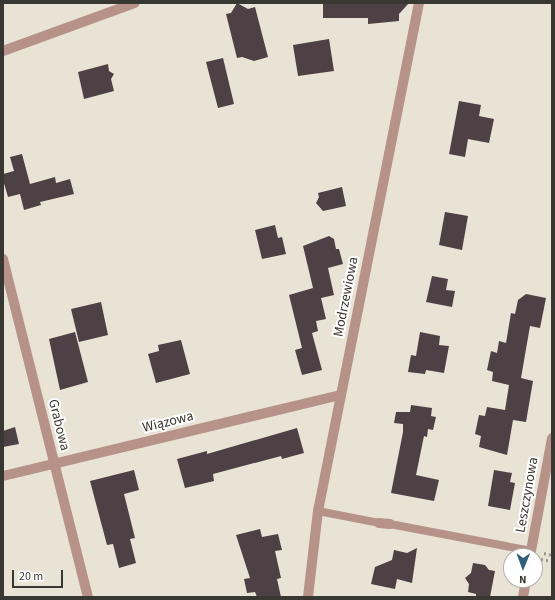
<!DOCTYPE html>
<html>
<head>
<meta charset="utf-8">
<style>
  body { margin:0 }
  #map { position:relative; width:555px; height:600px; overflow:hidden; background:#e8e3d5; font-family:"Source Sans 3",sans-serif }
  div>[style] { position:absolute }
  .building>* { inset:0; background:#4e4145 }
  .path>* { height:2.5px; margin-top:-1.25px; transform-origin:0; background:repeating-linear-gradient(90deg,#9c988e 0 2px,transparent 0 5px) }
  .service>* { height:8px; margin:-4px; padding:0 4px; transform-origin:4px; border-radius:4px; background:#b69288 }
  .minor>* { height:10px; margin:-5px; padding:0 5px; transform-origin:5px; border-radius:5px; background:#b69288 }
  span { translate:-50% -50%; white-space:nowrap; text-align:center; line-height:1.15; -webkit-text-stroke:4px #fff; paint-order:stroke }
  .street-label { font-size:14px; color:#393732 }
  .frame { position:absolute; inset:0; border:4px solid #393732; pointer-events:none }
  .north { position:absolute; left:503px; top:548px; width:40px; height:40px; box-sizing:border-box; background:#fff; border:1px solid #b0afad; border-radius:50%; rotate:181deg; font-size:11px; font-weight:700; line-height:16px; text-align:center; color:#393732 }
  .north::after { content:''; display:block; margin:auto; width:14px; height:18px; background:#2f5d7c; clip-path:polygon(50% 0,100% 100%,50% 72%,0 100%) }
  .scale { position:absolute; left:12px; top:570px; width:51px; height:18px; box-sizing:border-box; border:2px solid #393732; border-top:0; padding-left:5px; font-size:12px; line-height:14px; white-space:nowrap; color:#393732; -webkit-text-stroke:3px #fff; paint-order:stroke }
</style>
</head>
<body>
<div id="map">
  <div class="building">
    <i style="clip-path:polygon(237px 3px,248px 9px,255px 7px,268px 57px,254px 61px,242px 57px,237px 58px,226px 14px,231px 13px)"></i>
    <i style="clip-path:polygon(323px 3px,409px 3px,399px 14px,399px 21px,368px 24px,368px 18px,323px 18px)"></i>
    <i style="clip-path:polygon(329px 39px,334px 71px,298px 76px,293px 45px)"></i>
    <i style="clip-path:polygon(223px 58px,234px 104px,218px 108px,206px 62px)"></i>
    <i style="clip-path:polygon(108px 64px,109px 71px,114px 74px,111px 79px,114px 91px,84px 99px,78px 72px)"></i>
    <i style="clip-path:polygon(459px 101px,481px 105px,479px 116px,494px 119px,489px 143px,468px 139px,465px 157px,449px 154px)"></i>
    <i style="clip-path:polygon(22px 154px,30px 184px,55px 177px,56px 183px,70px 179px,74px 194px,40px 202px,41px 205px,24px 210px,20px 194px,8px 197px,3px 180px,3px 174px,14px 171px,10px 157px)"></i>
    <i style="clip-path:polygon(342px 187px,346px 206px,323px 211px,316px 203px,319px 197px,318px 193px)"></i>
    <i style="clip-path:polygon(445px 212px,468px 216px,462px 250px,439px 245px)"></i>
    <i style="clip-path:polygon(275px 225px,278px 238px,282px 237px,286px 254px,262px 259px,255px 230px)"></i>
    <i style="clip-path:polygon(329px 236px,334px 239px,336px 249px,339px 249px,343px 264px,328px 268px,334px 295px,321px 298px,326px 319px,316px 321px,318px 331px,312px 333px,322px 370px,302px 375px,295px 350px,302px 348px,289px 295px,313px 288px,303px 246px)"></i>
    <i style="clip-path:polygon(432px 276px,448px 279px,446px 290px,455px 291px,452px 307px,426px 302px)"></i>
    <i style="clip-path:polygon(526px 294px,546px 298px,540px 328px,530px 326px,521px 378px,533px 381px,526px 422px,513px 420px,507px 455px,479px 447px,481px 436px,475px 434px,479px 415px,485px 416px,487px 407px,505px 410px,509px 385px,492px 381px,493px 372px,487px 370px,491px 351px,497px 353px,499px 341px,506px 343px,511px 313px,515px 314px,518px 300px)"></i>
    <i style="clip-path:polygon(101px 302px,108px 335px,79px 342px,71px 309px)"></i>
    <i style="clip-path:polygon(75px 332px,88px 382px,60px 390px,49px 339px)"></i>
    <i style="clip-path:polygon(420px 332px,440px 336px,439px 345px,449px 346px,444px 373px,426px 370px,425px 374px,408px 372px,411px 355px,416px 356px)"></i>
    <i style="clip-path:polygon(181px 340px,190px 374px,156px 383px,148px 354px,159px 351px,158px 345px)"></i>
    <i style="clip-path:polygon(411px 405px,432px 408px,431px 416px,436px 417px,433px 430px,428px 429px,427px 437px,424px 436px,416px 475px,439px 480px,434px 501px,391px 493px,403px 432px,403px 424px,394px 423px,396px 412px,410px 412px)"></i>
    <i style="clip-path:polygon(15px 427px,19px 444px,3px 447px,3px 431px)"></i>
    <i style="clip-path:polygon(297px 428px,304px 453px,282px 459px,281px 456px,213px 474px,214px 481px,185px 488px,177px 459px,207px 451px,207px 454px)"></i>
    <i style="clip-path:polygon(134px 470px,139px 490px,124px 494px,135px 538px,130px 539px,136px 563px,119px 568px,113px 544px,107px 545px,90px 481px)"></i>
    <i style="clip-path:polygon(494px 470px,512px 473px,510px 482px,515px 483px,510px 510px,488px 506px)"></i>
    <i style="clip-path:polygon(260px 529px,262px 537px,278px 534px,282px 550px,275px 551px,281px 578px,277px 579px,281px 597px,257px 597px,255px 592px,247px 593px,244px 579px,250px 578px,236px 535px)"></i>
    <i style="clip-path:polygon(417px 548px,412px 583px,397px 579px,395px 589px,371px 584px,375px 567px,392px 560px,394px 550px,407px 553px)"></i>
    <i style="clip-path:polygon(473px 563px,485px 565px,489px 570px,495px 571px,490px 597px,476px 597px,476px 594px,468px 592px,469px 584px,465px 578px,471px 573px)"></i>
  </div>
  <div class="path">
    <i style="left:544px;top:553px;width:8px;rotate:14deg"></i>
    <i style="left:541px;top:559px;width:11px;rotate:10deg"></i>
  </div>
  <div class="service">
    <i style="left:318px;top:511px;width:62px;rotate:11.1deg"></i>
    <i style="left:390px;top:524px;width:144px;rotate:10.8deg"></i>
  </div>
  <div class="minor">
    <i style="left:3px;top:51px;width:140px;rotate:-20deg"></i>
    <i style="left:3px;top:259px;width:349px;rotate:75.9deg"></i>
    <i style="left:3px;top:476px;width:347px;rotate:-13.5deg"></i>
    <i style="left:379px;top:523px;width:11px;rotate:5deg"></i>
    <i style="left:530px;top:556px;width:120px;rotate:-79.4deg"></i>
    <i style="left:308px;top:597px;width:87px;rotate:-83.4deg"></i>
    <i style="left:318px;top:511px;width:518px;rotate:-78.76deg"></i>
    <i style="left:523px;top:597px;width:17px;rotate:-80deg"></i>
  </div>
  <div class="street-label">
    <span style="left:346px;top:297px;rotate:-79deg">Modrzewiowa</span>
    <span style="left:168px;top:422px;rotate:-14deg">Wiązowa</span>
    <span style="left:59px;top:425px;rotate:76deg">Grabowa</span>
    <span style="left:527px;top:495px;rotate:-80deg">Leszczynowa</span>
  </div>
  <div class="frame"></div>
  <div class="north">N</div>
  <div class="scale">20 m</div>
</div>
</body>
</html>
